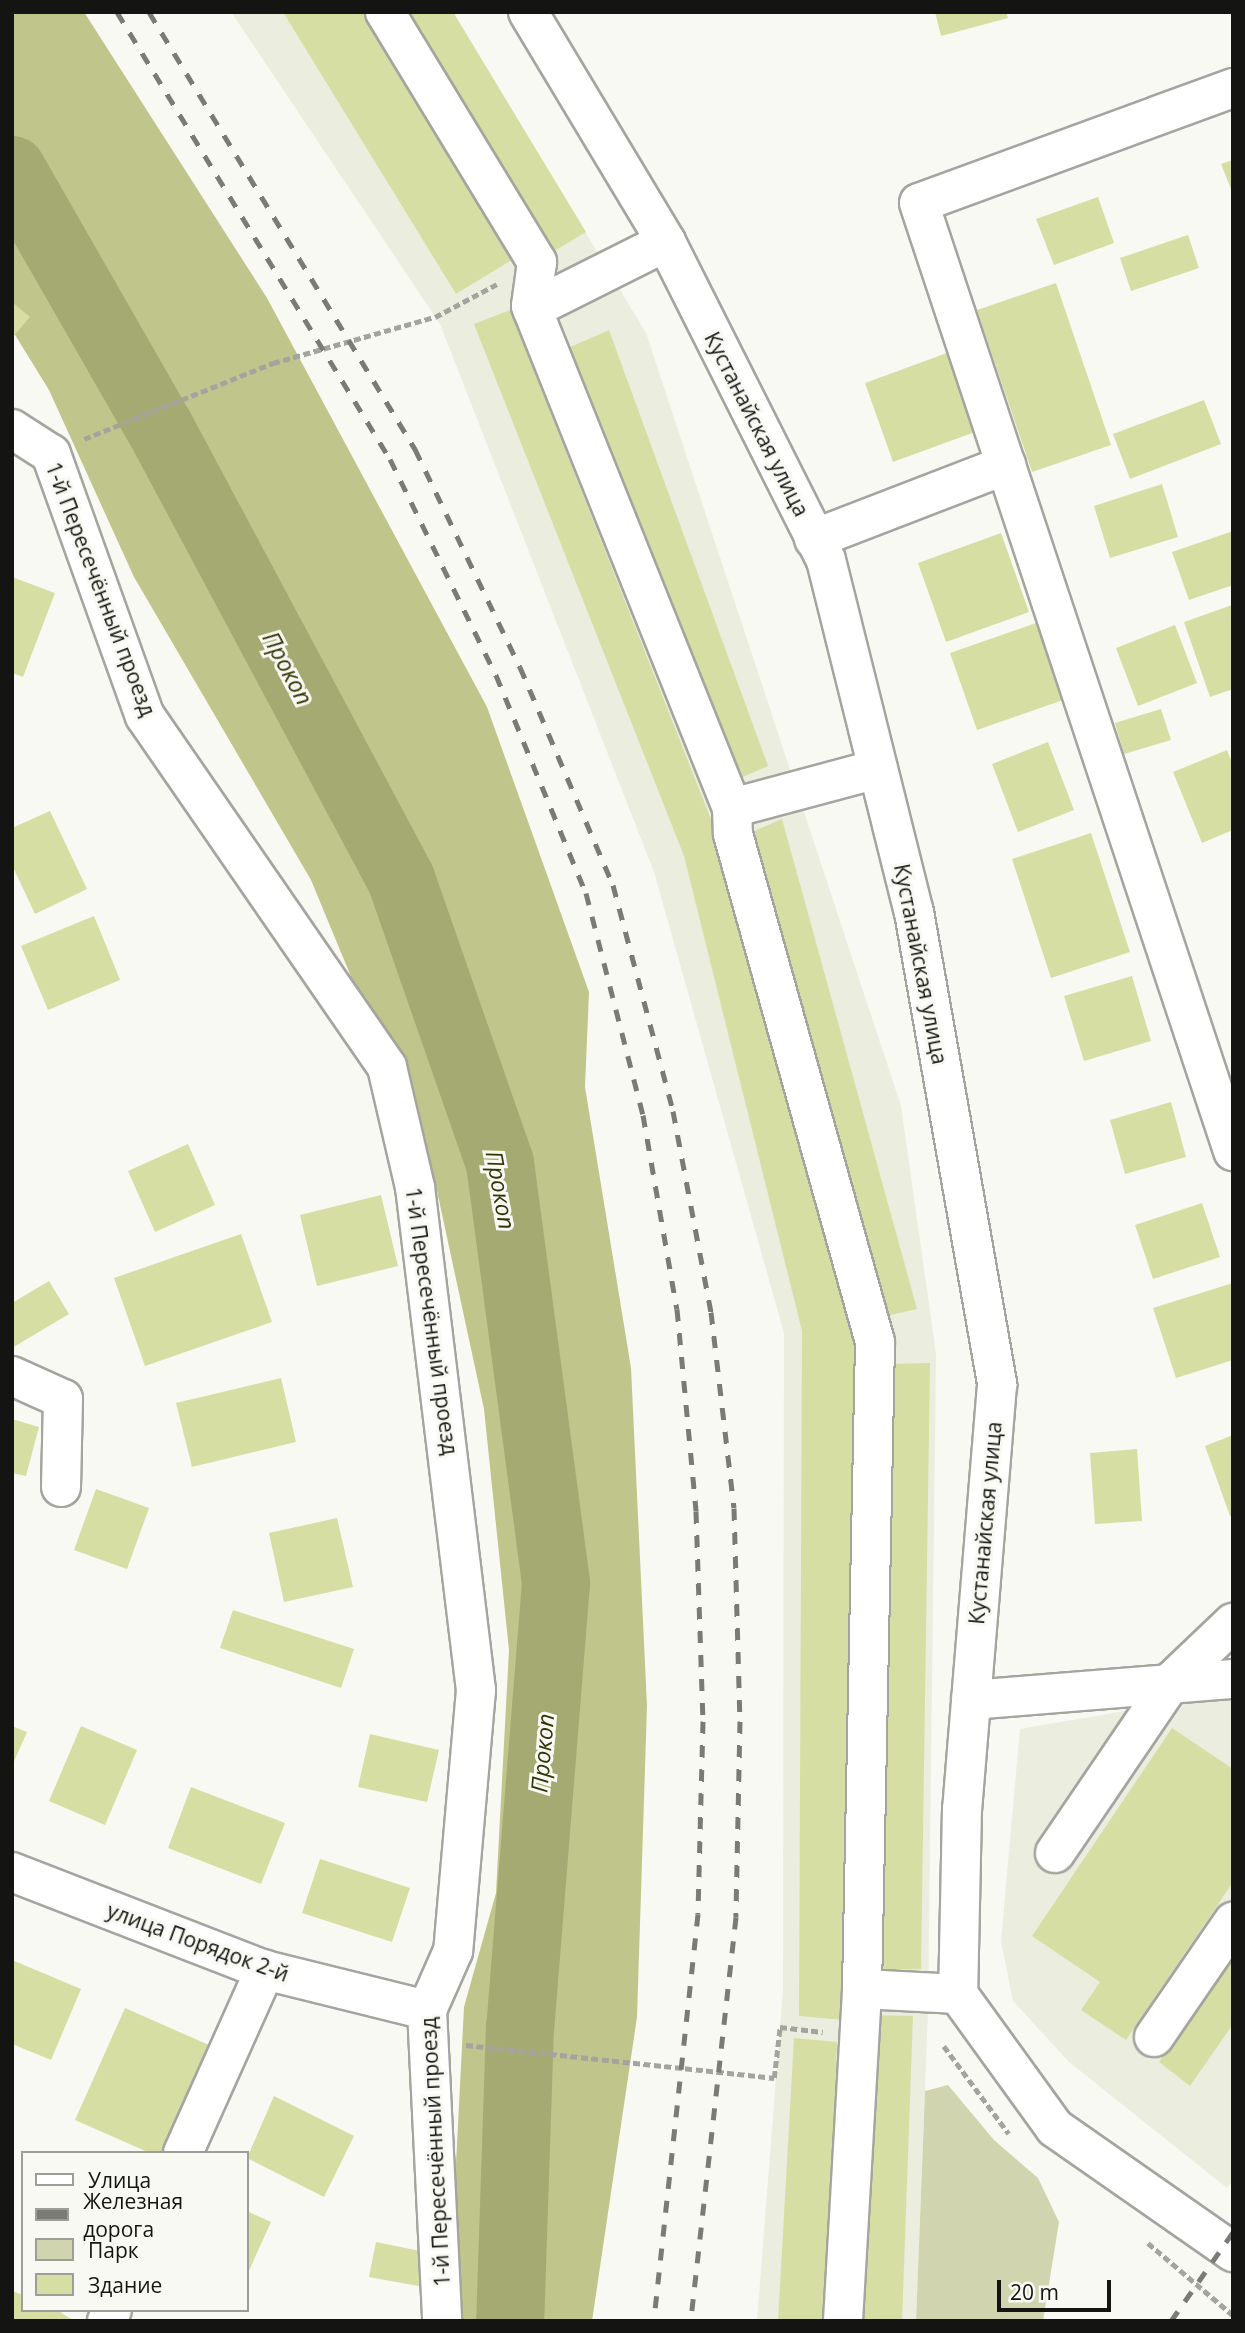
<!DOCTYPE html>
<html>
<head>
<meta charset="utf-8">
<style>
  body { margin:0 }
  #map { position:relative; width:1245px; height:2333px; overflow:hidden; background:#f8f9f2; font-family:"Open Sans",sans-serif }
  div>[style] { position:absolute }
  .built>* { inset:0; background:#ebeddf }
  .green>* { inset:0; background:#d0d5af }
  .forest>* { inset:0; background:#bfc58b }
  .river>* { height:68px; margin:-34px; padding:0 34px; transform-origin:34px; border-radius:34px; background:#a4aa71 }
  .building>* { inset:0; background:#d7dea3 }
  .path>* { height:4.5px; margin-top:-2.25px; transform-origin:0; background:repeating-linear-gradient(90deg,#a3a49e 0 7px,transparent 0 10.5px) }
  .roads { filter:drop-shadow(2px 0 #a4a59e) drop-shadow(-2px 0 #a4a59e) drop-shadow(0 2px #a4a59e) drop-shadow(0 -2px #a4a59e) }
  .minor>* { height:38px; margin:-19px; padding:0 19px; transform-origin:19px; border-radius:19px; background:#fff }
  .rail>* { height:5px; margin-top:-2.5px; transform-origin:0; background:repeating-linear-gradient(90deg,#7a7b76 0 12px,transparent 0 24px) }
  span { translate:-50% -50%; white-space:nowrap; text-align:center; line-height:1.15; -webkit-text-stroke:6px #f8f9f2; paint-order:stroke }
  .street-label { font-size:21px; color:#141512 }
  .water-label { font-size:23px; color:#323507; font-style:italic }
  .frame { position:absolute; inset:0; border:14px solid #141512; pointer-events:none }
  .legend { position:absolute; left:21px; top:2151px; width:228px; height:161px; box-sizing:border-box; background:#f8f9f2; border:2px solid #9d9e98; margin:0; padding:9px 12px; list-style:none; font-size:21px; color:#141512 }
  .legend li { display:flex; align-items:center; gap:14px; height:35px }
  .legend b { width:35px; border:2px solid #9d9e98 }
  .scale { position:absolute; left:997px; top:2280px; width:114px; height:32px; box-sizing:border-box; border:4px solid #141512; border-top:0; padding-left:9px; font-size:21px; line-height:24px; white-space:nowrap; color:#141512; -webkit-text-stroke:5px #f8f9f2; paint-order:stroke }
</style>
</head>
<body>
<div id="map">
  <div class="built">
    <i style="clip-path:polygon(231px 12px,453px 12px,646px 333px,901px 1106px,936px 1354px,928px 2011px,916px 2321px,757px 2321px,783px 1989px,784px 1333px,654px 872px,440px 324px)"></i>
    <i style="clip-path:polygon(1233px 1661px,1233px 2180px,1227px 2188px,1069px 2062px,1013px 2001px,1001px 1941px,1020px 1729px,1130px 1710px)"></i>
  </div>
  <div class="green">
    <i style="clip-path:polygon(948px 2085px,994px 2140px,1038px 2178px,1059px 2222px,1043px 2321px,916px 2321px,925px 2091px)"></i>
  </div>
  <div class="forest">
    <i style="clip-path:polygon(12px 12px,84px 12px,267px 298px,487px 707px,589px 992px,585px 1087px,631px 1368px,647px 1706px,637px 2017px,592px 2321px,448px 2321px,464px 2007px,496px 1893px,509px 1650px,484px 1409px,434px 1177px,311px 880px,134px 577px,49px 390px,12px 330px)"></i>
  </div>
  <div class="river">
    <i style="left:12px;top:170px;width:297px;rotate:60.2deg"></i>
    <i style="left:160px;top:428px;width:511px;rotate:61.88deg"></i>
    <i style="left:401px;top:879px;width:301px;rotate:70.8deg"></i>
    <i style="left:500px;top:1163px;width:424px;rotate:82.4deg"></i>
    <i style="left:556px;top:1583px;width:444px;rotate:94.6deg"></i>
    <i style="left:520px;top:2026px;width:295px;rotate:91.9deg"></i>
  </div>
  <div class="building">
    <i style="clip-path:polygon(283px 12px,364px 12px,515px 258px,456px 294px)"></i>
    <i style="clip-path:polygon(405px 12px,453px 12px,586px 232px,551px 253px)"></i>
    <i style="clip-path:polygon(935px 12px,1006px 12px,1008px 18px,941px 36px)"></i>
    <i style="clip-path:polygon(1233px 160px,1233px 194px,1221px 164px)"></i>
    <i style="clip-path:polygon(1098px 197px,1114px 243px,1054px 265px,1036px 219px)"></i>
    <i style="clip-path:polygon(1188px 235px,1199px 268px,1131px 291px,1120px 258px)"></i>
    <i style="clip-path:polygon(1056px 283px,1111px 445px,1032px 472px,977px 310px)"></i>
    <i style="clip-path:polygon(12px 302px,30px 317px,12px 338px)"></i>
    <i style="clip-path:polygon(510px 310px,720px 842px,858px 1338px,843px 2020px,799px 2016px,802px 1331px,684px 856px,474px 324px)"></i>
    <i style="clip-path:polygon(609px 330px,768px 766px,736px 780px,566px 349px)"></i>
    <i style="clip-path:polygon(947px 353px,975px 432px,893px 462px,865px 383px)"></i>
    <i style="clip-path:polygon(1204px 400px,1221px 444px,1130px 479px,1113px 434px)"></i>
    <i style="clip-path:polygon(1162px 484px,1178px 537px,1110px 558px,1094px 506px)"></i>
    <i style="clip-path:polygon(1233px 531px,1233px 585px,1189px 600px,1172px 552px)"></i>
    <i style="clip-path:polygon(1001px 533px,1029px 612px,946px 642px,918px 563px)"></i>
    <i style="clip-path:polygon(12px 577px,55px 593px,23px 677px,12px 673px)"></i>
    <i style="clip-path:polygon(1232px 605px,1233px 689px,1210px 697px,1184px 622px)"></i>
    <i style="clip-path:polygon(1036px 623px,1063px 700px,977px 730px,950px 653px)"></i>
    <i style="clip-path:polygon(1175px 625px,1197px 683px,1138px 706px,1116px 648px)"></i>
    <i style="clip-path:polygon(1161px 709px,1171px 740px,1124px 754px,1115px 723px)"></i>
    <i style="clip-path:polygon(1048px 742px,1074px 810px,1018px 832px,992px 764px)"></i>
    <i style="clip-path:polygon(1227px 750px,1233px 765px,1233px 830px,1202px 843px,1173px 772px)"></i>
    <i style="clip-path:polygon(50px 811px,87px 889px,35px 914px,12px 865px,12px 828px)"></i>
    <i style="clip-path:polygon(782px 819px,917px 1309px,886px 1316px,745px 835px)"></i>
    <i style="clip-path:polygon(1091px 833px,1130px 952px,1051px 978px,1012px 859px)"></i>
    <i style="clip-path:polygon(94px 916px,120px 980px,48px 1010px,21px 946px)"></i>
    <i style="clip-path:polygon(1132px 976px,1151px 1041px,1084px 1061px,1064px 996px)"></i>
    <i style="clip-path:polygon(1171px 1102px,1186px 1157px,1125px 1174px,1110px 1120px)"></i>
    <i style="clip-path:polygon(188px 1144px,215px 1205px,155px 1232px,128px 1171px)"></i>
    <i style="clip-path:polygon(381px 1195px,398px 1266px,317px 1286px,300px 1215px)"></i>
    <i style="clip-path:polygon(1202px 1203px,1220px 1257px,1153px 1279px,1135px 1225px)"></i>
    <i style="clip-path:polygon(241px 1234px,272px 1322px,145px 1366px,114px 1278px)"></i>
    <i style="clip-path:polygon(49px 1281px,69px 1314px,12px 1348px,12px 1303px)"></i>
    <i style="clip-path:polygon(1233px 1283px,1233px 1360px,1176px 1378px,1153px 1308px)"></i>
    <i style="clip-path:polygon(930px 1363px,921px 1969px,874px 1970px,889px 1364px)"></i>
    <i style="clip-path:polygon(281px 1378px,296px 1442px,192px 1467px,176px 1403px)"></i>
    <i style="clip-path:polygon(12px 1419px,39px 1427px,26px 1476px,12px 1473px)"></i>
    <i style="clip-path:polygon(1233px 1435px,1233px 1515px,1230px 1516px,1205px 1446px)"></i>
    <i style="clip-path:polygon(1137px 1449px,1142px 1521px,1095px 1524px,1090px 1453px)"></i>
    <i style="clip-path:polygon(96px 1489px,149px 1508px,127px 1569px,74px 1550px)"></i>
    <i style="clip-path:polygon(337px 1518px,353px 1587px,284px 1602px,269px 1533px)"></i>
    <i style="clip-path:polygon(233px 1610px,354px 1649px,341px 1688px,220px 1648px)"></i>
    <i style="clip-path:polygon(12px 1726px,27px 1732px,12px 1766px)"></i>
    <i style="clip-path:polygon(81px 1726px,137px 1750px,105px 1825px,49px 1801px)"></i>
    <i style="clip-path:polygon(1172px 1728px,1233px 1769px,1233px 1882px,1126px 2040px,1081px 2010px,1100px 1982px,1032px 1936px)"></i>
    <i style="clip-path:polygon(370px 1734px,439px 1750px,427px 1802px,358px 1787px)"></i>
    <i style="clip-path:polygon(191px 1787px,285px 1823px,261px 1884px,168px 1848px)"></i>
    <i style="clip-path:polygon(320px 1859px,410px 1888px,392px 1942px,302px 1913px)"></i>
    <i style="clip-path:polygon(1233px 1953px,1233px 2024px,1190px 2086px,1159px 2062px)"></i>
    <i style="clip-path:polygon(12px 1960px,81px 1989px,51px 2060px,12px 2044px)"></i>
    <i style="clip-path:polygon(125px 2008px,218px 2049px,173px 2153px,150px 2153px,75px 2120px)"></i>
    <i style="clip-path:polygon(873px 2015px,913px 2016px,902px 2321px,856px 2321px)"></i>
    <i style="clip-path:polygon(794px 2038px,837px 2042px,827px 2321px,778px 2321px)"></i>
    <i style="clip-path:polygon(274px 2096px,354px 2136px,324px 2197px,247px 2158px)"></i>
    <i style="clip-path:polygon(247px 2211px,271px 2222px,247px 2275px)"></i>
    <i style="clip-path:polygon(376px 2242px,435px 2254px,429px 2288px,369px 2277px)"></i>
    <i style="clip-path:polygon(12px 2291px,23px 2295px,23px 2310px,57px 2310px,74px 2321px,12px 2321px)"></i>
  </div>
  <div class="path">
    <i style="left:84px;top:439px;width:204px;rotate:-21.9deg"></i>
    <i style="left:273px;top:363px;width:168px;rotate:-15.9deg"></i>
    <i style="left:435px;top:317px;width:70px;rotate:-28deg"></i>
    <i style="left:466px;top:2045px;width:310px;rotate:6.1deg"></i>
    <i style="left:774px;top:2078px;width:51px;rotate:-83.3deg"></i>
    <i style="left:780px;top:2027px;width:43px;rotate:6.6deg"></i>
    <i style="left:944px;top:2046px;width:109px;rotate:53.5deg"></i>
    <i style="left:1148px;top:2243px;width:111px;rotate:40.3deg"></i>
  </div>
  <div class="roads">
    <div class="minor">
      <i style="left:385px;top:12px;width:293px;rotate:58.7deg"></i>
      <i style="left:537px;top:262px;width:44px;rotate:97.8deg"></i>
      <i style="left:531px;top:306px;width:541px;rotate:68.18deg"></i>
      <i style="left:732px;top:808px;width:151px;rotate:-15deg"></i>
      <i style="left:528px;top:12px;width:268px;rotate:59deg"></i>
      <i style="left:666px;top:242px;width:356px;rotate:63.3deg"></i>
      <i style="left:826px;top:560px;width:363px;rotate:76deg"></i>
      <i style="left:914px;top:912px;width:480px;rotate:80deg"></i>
      <i style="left:997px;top:1385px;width:425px;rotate:94.7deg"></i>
      <i style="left:962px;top:1809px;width:185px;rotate:91.2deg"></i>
      <i style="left:1233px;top:88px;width:334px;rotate:159.9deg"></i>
      <i style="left:919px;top:203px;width:999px;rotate:71.67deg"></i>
      <i style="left:532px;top:309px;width:150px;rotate:-26.6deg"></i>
      <i style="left:12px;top:429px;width:46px;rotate:32.7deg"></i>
      <i style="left:51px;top:454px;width:278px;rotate:70.3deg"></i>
      <i style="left:145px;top:716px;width:426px;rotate:55.4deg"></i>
      <i style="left:387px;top:1067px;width:123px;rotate:76.9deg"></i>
      <i style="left:415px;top:1187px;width:507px;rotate:83.09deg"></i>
      <i style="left:476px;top:1690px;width:262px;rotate:95deg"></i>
      <i style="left:453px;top:1951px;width:64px;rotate:113.8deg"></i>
      <i style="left:427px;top:2010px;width:311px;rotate:87.2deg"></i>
      <i style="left:814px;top:539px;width:206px;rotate:-21.1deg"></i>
      <i style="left:732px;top:808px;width:26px;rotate:88deg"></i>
      <i style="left:733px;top:834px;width:527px;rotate:74.38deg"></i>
      <i style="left:875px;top:1342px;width:647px;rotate:91.15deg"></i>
      <i style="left:12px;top:1376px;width:56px;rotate:24.3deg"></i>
      <i style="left:63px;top:1399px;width:88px;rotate:91.3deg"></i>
      <i style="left:971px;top:1700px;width:263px;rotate:-4.6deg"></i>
      <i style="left:1055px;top:1853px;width:207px;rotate:-55.8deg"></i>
      <i style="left:1171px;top:1682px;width:86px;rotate:-43.6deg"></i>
      <i style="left:12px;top:1872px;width:271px;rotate:21.2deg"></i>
      <i style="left:265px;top:1970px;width:167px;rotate:13.9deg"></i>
      <i style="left:958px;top:1994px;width:165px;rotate:54.1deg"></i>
      <i style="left:1055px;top:2128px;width:217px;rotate:34.9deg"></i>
      <i style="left:1154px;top:2037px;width:140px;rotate:-55.5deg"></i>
      <i style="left:183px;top:2153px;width:201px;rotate:-65.9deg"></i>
      <i style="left:107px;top:2321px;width:12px;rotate:-66deg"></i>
      <i style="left:843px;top:2321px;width:333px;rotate:-86.7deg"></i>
      <i style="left:862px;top:1989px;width:96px;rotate:3deg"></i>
    </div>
  </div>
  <div class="rail">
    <i style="left:117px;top:12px;width:524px;rotate:58.59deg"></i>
    <i style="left:390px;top:459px;width:241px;rotate:63.9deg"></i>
    <i style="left:496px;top:675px;width:236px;rotate:67.6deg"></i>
    <i style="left:586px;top:893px;width:229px;rotate:75.6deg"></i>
    <i style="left:643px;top:1115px;width:197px;rotate:80.1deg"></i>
    <i style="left:677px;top:1309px;width:203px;rotate:84.6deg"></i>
    <i style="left:696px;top:1511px;width:210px;rotate:88.1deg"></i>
    <i style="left:703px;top:1721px;width:193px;rotate:91.5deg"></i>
    <i style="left:698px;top:1914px;width:409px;rotate:96.2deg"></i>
    <i style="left:149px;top:12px;width:512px;rotate:58.67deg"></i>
    <i style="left:415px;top:449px;width:242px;rotate:64.3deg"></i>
    <i style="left:520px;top:667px;width:237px;rotate:66.9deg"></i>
    <i style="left:613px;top:885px;width:234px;rotate:75.1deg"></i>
    <i style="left:673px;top:1111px;width:205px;rotate:79.3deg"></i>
    <i style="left:711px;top:1312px;width:197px;rotate:83.3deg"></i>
    <i style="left:734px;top:1508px;width:213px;rotate:88.4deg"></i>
    <i style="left:740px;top:1721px;width:196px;rotate:91.2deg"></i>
    <i style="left:736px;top:1917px;width:406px;rotate:96.4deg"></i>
    <i style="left:1171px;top:2321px;width:108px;rotate:-55.1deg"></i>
  </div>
  <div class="street-label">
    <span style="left:757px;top:424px;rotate:63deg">Кустанайская улица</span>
    <span style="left:101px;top:589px;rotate:69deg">1-й Пересечённый проезд</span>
    <span style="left:921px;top:964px;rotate:79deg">Кустанайская улица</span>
    <span style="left:432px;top:1321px;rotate:82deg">1-й Пересечённый проезд</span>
    <span style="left:985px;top:1523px;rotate:-85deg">Кустанайская улица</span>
    <span style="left:198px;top:1942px;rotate:20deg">улица Порядок 2-й</span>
    <span style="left:435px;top:2152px;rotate:-93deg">1-й Пересечённый проезд</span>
  </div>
  <div class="water-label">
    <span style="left:288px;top:668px;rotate:62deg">Прокоп</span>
    <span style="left:501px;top:1190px;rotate:80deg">Прокоп</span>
    <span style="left:542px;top:1753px;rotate:-85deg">Прокоп</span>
  </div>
  <div class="frame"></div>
  <ul class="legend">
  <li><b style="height:9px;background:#fff"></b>Улица</li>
  <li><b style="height:9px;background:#7a7b76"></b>Железная дорога</li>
  <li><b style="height:19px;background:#d0d5af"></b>Парк</li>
  <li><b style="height:19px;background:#d7dea3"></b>Здание</li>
  </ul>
  <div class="scale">20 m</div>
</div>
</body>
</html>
